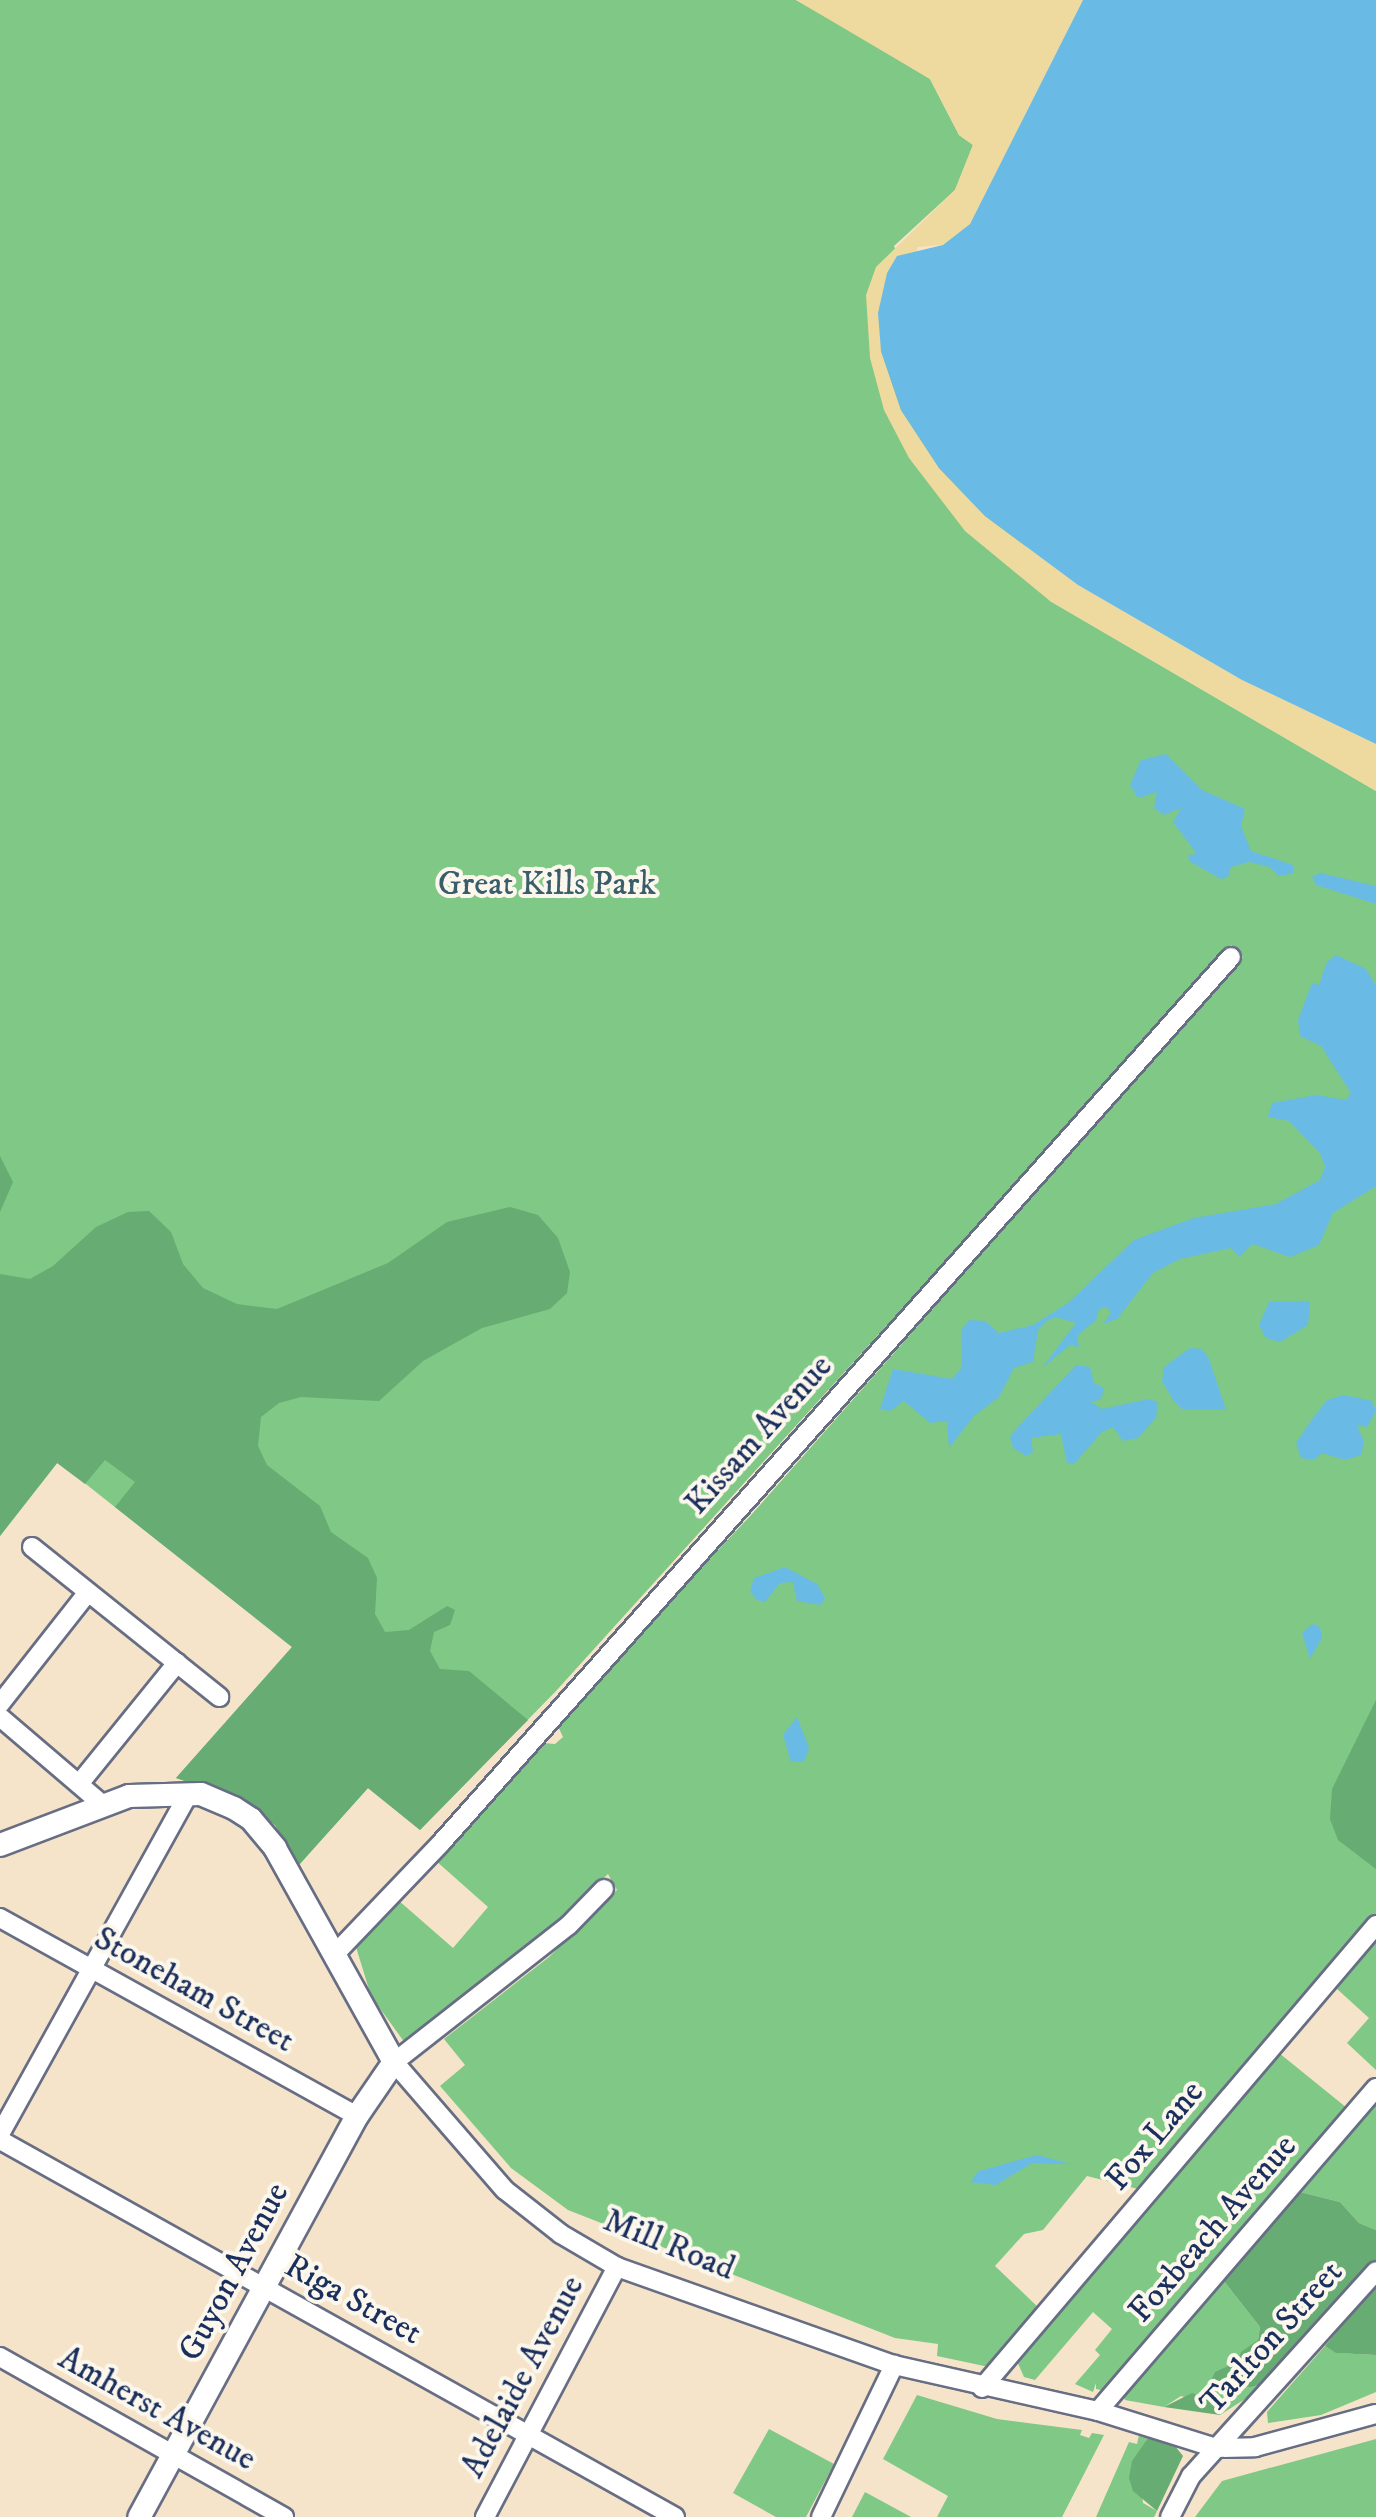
<!DOCTYPE html>
<html>
<head>
<meta charset="utf-8">
<style>
  body { margin:0 }
  #map { position:relative; width:1376px; height:2517px; overflow:hidden; background:#f5e4ca; font-family:"IM FELL DW Pica",serif }
  div>[style] { position:absolute }
  .green>* { inset:0; background:#7fc885 }
  .forest>* { inset:0; background:#67ac72 }
  .sand>* { inset:0; background:#eeda9e }
  .water>* { inset:0; background:#69bbe5 }
  .roads { filter:drop-shadow(2px 0 #676e84) drop-shadow(-2px 0 #676e84) drop-shadow(0 2px #676e84) drop-shadow(0 -2px #676e84) }
  .minor>* { height:18px; margin:-9px; padding:0 9px; transform-origin:9px; border-radius:9px; background:#fff }
  .tertiary>* { height:22px; margin:-11px; padding:0 11px; transform-origin:11px; border-radius:11px; background:#fff }
  span { translate:-50% -50%; white-space:nowrap; text-align:center; line-height:1.15; -webkit-text-stroke:8px #fbf7ec; paint-order:stroke }
  .park-label { font-size:34px; color:#395d6a }
  .street-label { font-size:34px; color:#1b2f5e }
</style>
</head>
<body>
<div id="map">
  <div class="green">
    <i style="clip-path:polygon(0 0,796px 0,854px 33px,930px 79px,959px 135px,973px 145px,955px 190px,894px 246px,1050px 601px,1376px 791px,1376px 1915px,1142px 2190px,1087px 2176px,1043px 2230px,1024px 2234px,995px 2266px,1041px 2310px,989px 2367px,937px 2356px,938px 2344px,895px 2338px,568px 2210px,511px 2168px,440px 2086px,465px 2065px,444px 2039px,549px 1957px,617px 1890px,608px 1874px,562px 1920px,405px 2043px,371px 1996px,356px 1947px,398px 1900px,453px 1948px,488px 1907px,435px 1860px,543px 1743px,555px 1744px,563px 1737px,556px 1722px,752px 1514px,1243px 957px,1231px 945px,556px 1691px,420px 1830px,368px 1788px,298px 1866px,275px 1825px,244px 1801px,176px 1778px,292px 1647px,58px 1462px,0 1536px)"></i>
    <i style="clip-path:polygon(1376px 1942px,1376px 2070px,1347px 2043px,1369px 2018px,1336px 1988px)"></i>
    <i style="clip-path:polygon(1279px 2053px,1347px 2108px,1318px 2147px,1106px 2391px,1096px 2389px,1096px 2383px,1093px 2392px,1075px 2384px,1100px 2355px,1095px 2350px,1112px 2329px,1093px 2312px,1035px 2380px,1024px 2377px,1016px 2359px)"></i>
    <i style="clip-path:polygon(1376px 2105px,1376px 2230px,1359px 2223px,1340px 2202px,1296px 2191px)"></i>
    <i style="clip-path:polygon(1223px 2280px,1260px 2327px,1258px 2340px,1230px 2369px,1260px 2385px,1273px 2381px,1220px 2415px,1223px 2408px,1181px 2396px,1164px 2407px,1125px 2400px,1123px 2395px)"></i>
    <i style="clip-path:polygon(1325px 2346px,1337px 2353px,1376px 2355px,1376px 2392px,1321px 2415px,1268px 2423px,1267px 2412px)"></i>
    <i style="clip-path:polygon(917px 2395px,997px 2419px,1082px 2430px,1080px 2435px,1089px 2438px,1092px 2433px,1104px 2435px,1062px 2517px,937px 2517px,948px 2496px,883px 2459px)"></i>
    <i style="clip-path:polygon(769px 2429px,834px 2464px,806px 2517px,776px 2517px,733px 2493px)"></i>
    <i style="clip-path:polygon(1139px 2435px,1148px 2438px,1138px 2454px,1143px 2503px,1157px 2511px,1154px 2517px,1096px 2517px,1129px 2442px,1137px 2444px)"></i>
    <i style="clip-path:polygon(1376px 2439px,1376px 2517px,1195px 2517px,1222px 2481px)"></i>
    <i style="clip-path:polygon(865px 2492px,911px 2517px,852px 2517px)"></i>
  </div>
  <div class="forest">
    <i style="clip-path:polygon(0 1156px,13px 1182px,0 1212px)"></i>
    <i style="clip-path:polygon(510px 1207px,538px 1215px,558px 1238px,570px 1272px,567px 1293px,550px 1309px,482px 1328px,423px 1361px,379px 1401px,301px 1397px,279px 1403px,261px 1417px,258px 1446px,267px 1465px,320px 1506px,331px 1532px,368px 1558px,377px 1578px,375px 1614px,385px 1632px,409px 1630px,447px 1606px,455px 1610px,450px 1625px,434px 1632px,430px 1651px,440px 1669px,469px 1671px,528px 1720px,420px 1830px,368px 1788px,298px 1866px,275px 1825px,244px 1801px,176px 1778px,292px 1647px,115px 1507px,135px 1482px,105px 1460px,85px 1484px,57px 1463px,0 1536px,0 1274px,30px 1279px,53px 1266px,96px 1227px,128px 1212px,149px 1211px,171px 1232px,183px 1264px,203px 1288px,237px 1304px,277px 1309px,388px 1263px,447px 1222px)"></i>
    <i style="clip-path:polygon(1376px 1700px,1376px 1869px,1338px 1840px,1330px 1819px,1332px 1789px)"></i>
    <i style="clip-path:polygon(1296px 2191px,1340px 2202px,1359px 2223px,1376px 2230px,1376px 2265px,1273px 2381px,1250px 2387px,1211px 2381px,1215px 2372px,1237px 2362px,1241px 2352px,1258px 2340px,1260px 2327px,1223px 2280px)"></i>
    <i style="clip-path:polygon(1376px 2284px,1376px 2355px,1336px 2353px,1325px 2346px)"></i>
    <i style="clip-path:polygon(1192px 2393px,1221px 2404px,1220px 2415px,1164px 2407px)"></i>
    <i style="clip-path:polygon(1148px 2438px,1175px 2446px,1183px 2456px,1157px 2511px,1133px 2491px,1129px 2478px,1132px 2461px)"></i>
  </div>
  <div class="sand">
    <i style="clip-path:polygon(796px 0,1083px 0,970px 224px,943px 245px,918px 247px,881px 351px,901px 410px,939px 468px,985px 516px,1078px 585px,1242px 680px,1376px 744px,1376px 791px,1050px 601px,965px 531px,909px 458px,884px 410px,870px 358px,866px 295px,876px 267px,955px 190px,973px 145px,959px 135px,930px 79px)"></i>
  </div>
  <div class="water">
    <i style="clip-path:polygon(1083px 0,1376px 0,1376px 744px,1242px 680px,1078px 585px,985px 516px,939px 468px,901px 410px,881px 351px,878px 313px,887px 273px,897px 256px,943px 245px,970px 224px)"></i>
    <i style="clip-path:polygon(1166px 754px,1202px 790px,1245px 809px,1241px 826px,1251px 851px,1293px 865px,1294px 873px,1279px 876px,1270px 867px,1249px 862px,1231px 867px,1228px 877px,1221px 879px,1189px 861px,1188px 855px,1197px 854px,1173px 822px,1181px 808px,1164px 815px,1154px 808px,1157px 792px,1138px 798px,1130px 785px,1141px 760px)"></i>
    <i style="clip-path:polygon(1320px 873px,1376px 886px,1376px 904px,1316px 885px,1312px 877px)"></i>
    <i style="clip-path:polygon(1336px 955px,1366px 969px,1376px 986px,1376px 1186px,1333px 1213px,1319px 1245px,1290px 1257px,1253px 1244px,1239px 1257px,1231px 1248px,1180px 1259px,1153px 1273px,1117px 1319px,1103px 1324px,1111px 1313px,1107px 1307px,1099px 1309px,1096px 1320px,1077px 1336px,1079px 1347px,1070px 1345px,1042px 1368px,1076px 1323px,1056px 1317px,1046px 1321px,1038px 1330px,1033px 1362px,1014px 1368px,999px 1397px,974px 1416px,949px 1448px,947px 1421px,930px 1423px,904px 1401px,890px 1411px,880px 1409px,893px 1369px,952px 1379px,962px 1367px,961px 1330px,970px 1320px,985px 1321px,999px 1333px,1033px 1325px,1068px 1303px,1134px 1240px,1194px 1218px,1276px 1204px,1320px 1180px,1325px 1167px,1320px 1153px,1289px 1121px,1268px 1117px,1272px 1103px,1316px 1095px,1346px 1100px,1351px 1093px,1321px 1046px,1300px 1036px,1298px 1020px,1312px 983px,1319px 985px,1327px 962px)"></i>
    <i style="clip-path:polygon(1310px 1301px,1308px 1325px,1280px 1342px,1266px 1338px,1259px 1325px,1269px 1302px)"></i>
    <i style="clip-path:polygon(1190px 1348px,1202px 1349px,1209px 1359px,1226px 1410px,1182px 1409px,1173px 1400px,1162px 1381px,1164px 1367px)"></i>
    <i style="clip-path:polygon(1076px 1365px,1090px 1367px,1094px 1383px,1104px 1388px,1101px 1399px,1091px 1402px,1102px 1409px,1148px 1399px,1158px 1402px,1156px 1418px,1138px 1438px,1123px 1441px,1113px 1427px,1102px 1432px,1074px 1464px,1067px 1463px,1061px 1434px,1031px 1438px,1033px 1452px,1026px 1456px,1013px 1448px,1010px 1437px,1017px 1428px)"></i>
    <i style="clip-path:polygon(1344px 1395px,1372px 1401px,1376px 1411px,1367px 1427px,1357px 1425px,1364px 1442px,1361px 1455px,1345px 1460px,1322px 1453px,1314px 1460px,1301px 1458px,1296px 1443px,1313px 1418px,1327px 1400px)"></i>
    <i style="clip-path:polygon(785px 1567px,817px 1584px,825px 1598px,821px 1605px,797px 1601px,793px 1582px,780px 1583px,765px 1602px,757px 1600px,750px 1591px,754px 1578px)"></i>
    <i style="clip-path:polygon(1312px 1624px,1320px 1627px,1322px 1638px,1310px 1659px,1302px 1633px)"></i>
    <i style="clip-path:polygon(797px 1717px,809px 1748px,804px 1761px,791px 1762px,783px 1735px)"></i>
    <i style="clip-path:polygon(1037px 2155px,1071px 2164px,1032px 2163px,996px 2185px,970px 2182px,979px 2171px)"></i>
  </div>
  <div class="roads">
    <div class="minor">
      <i style="left:32px;top:1547px;width:240px;rotate:38.7deg"></i>
      <i style="left:0;top:1704px;width:142px;rotate:-51.8deg"></i>
      <i style="left:0;top:1717px;width:134px;rotate:40.5deg"></i>
      <i style="left:79px;top:1784px;width:156px;rotate:-51deg"></i>
      <i style="left:604px;top:1889px;width:50px;rotate:134.2deg"></i>
      <i style="left:569px;top:1925px;width:222px;rotate:141.9deg"></i>
      <i style="left:394px;top:2062px;width:169px;rotate:49.1deg"></i>
      <i style="left:505px;top:2190px;width:71px;rotate:38.2deg"></i>
      <i style="left:561px;top:2234px;width:65px;rotate:30.5deg"></i>
      <i style="left:617px;top:2267px;width:294px;rotate:19.5deg"></i>
      <i style="left:894px;top:2365px;width:209px;rotate:12.7deg"></i>
      <i style="left:1098px;top:2411px;width:124px;rotate:17.4deg"></i>
      <i style="left:1216px;top:2448px;width:39px;rotate:-1deg"></i>
      <i style="left:1255px;top:2447px;width:125px;rotate:-15.3deg"></i>
      <i style="left:0;top:1918px;width:408px;rotate:29deg"></i>
      <i style="left:334px;top:1955px;width:155px;rotate:-46.3deg"></i>
      <i style="left:441px;top:1843px;width:1187px;rotate:-48.28deg"></i>
      <i style="left:0;top:2134px;width:390px;rotate:-61deg"></i>
      <i style="left:0;top:2140px;width:773px;rotate:29.18deg"></i>
      <i style="left:0;top:2357px;width:326px;rotate:29.4deg"></i>
      <i style="left:982px;top:2388px;width:608px;rotate:-49.6deg"></i>
      <i style="left:1098px;top:2411px;width:426px;rotate:-49.3deg"></i>
      <i style="left:485px;top:2517px;width:283px;rotate:-62.2deg"></i>
      <i style="left:821px;top:2517px;width:169px;rotate:-64.3deg"></i>
      <i style="left:1170px;top:2517px;width:46px;rotate:-62.9deg"></i>
      <i style="left:1191px;top:2476px;width:276px;rotate:-47.9deg"></i>
    </div>
    <div class="tertiary">
      <i style="left:0;top:1845px;width:138px;rotate:-20.8deg"></i>
      <i style="left:129px;top:1796px;width:72px;rotate:-1.6deg"></i>
      <i style="left:201px;top:1794px;width:36px;rotate:23deg"></i>
      <i style="left:234px;top:1808px;width:20px;rotate:33deg"></i>
      <i style="left:251px;top:1819px;width:38px;rotate:50deg"></i>
      <i style="left:275px;top:1848px;width:245px;rotate:60.9deg"></i>
      <i style="left:394px;top:2062px;width:65px;rotate:124.4deg"></i>
      <i style="left:357px;top:2116px;width:456px;rotate:118.5deg"></i>
    </div>
  </div>
  <div class="park-label">
    <span style="left:547px;top:885px">Great Kills Park</span>
  </div>
  <div class="street-label">
    <span style="left:759px;top:1435px;rotate:-48deg">Kissam Avenue</span>
    <span style="left:194px;top:1990px;rotate:29deg">Stoneham Street</span>
    <span style="left:1155px;top:2136px;rotate:-50deg">Fox Lane</span>
    <span style="left:1213px;top:2229px;rotate:-49deg">Foxbeach Avenue</span>
    <span style="left:669px;top:2245px;rotate:22deg">Mill Road</span>
    <span style="left:234px;top:2272px;rotate:-62deg">Guyon Avenue</span>
    <span style="left:353px;top:2300px;rotate:29deg">Riga Street</span>
    <span style="left:1272px;top:2338px;rotate:-48deg">Tarlton Street</span>
    <span style="left:523px;top:2377px;rotate:-62deg">Adelaide Avenue</span>
    <span style="left:157px;top:2409px;rotate:29deg">Amherst Avenue</span>
  </div>
</div>
</body>
</html>
